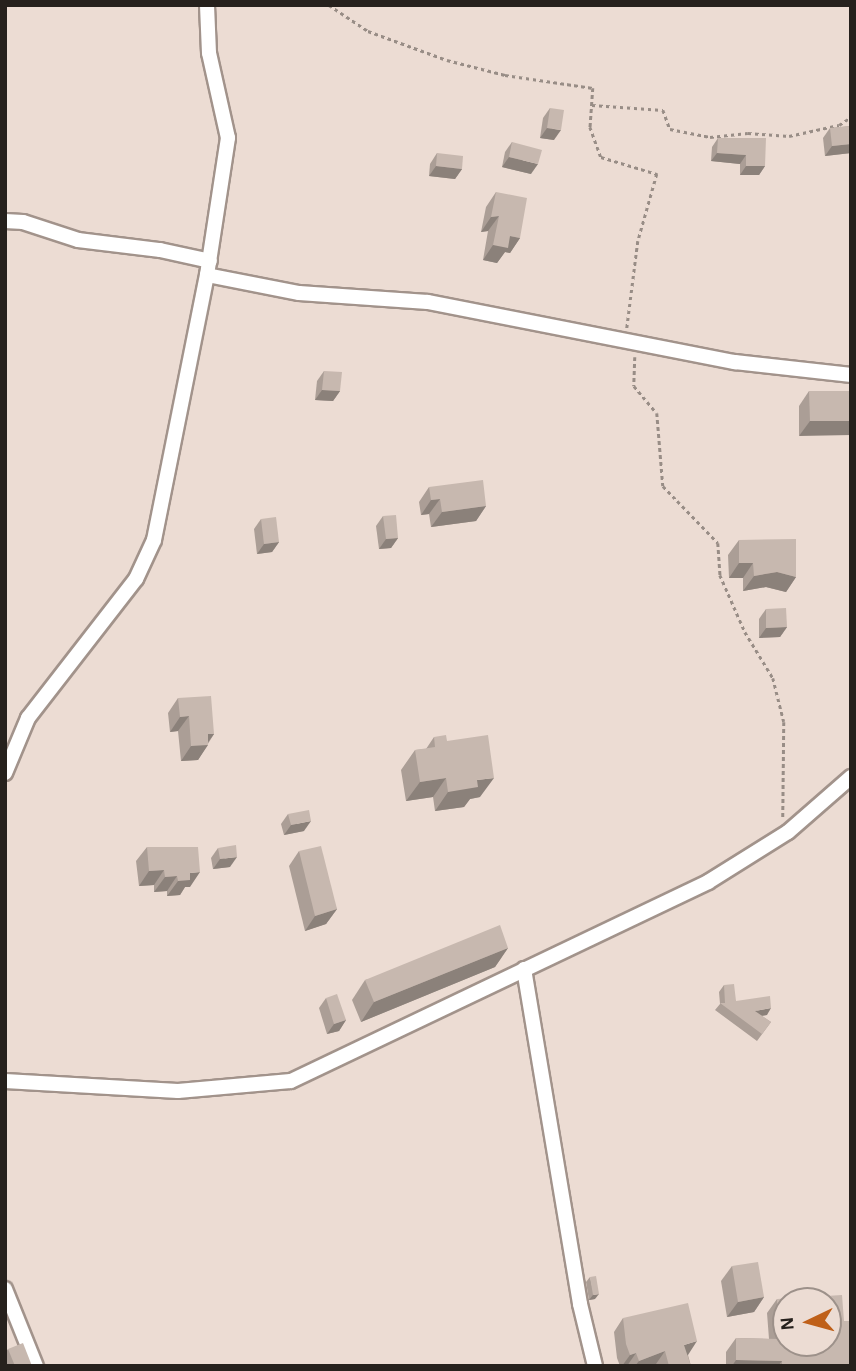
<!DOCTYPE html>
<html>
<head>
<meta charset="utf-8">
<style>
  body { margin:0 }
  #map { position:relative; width:856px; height:1371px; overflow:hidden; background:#ecdcd3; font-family:"Alegreya Sans",sans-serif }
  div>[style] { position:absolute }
  .path>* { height:2.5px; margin-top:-1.25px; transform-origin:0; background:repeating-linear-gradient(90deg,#988d86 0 3.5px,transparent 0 7px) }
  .roads { filter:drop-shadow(2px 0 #a2938b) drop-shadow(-2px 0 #a2938b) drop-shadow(0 2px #a2938b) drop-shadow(0 -2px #a2938b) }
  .minor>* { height:14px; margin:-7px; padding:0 7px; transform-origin:7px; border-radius:7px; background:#fff }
  .wall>* { inset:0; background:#ab9e96 }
  .shaded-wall>* { inset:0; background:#8b817a }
  .building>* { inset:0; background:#c7b8af }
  span { translate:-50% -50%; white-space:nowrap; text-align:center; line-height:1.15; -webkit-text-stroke:6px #ecdcd3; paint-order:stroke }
  .frame { position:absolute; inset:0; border:7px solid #26211d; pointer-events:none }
  .north { position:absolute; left:772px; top:1287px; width:70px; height:70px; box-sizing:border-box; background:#ecdcd3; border:2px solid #9d918a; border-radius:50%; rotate:265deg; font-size:19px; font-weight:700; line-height:28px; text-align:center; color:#26211d }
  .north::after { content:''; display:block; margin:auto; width:24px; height:32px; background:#bf6019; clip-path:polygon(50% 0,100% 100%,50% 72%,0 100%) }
</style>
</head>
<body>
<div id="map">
  <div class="path">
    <i style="left:329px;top:5px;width:47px;rotate:33.7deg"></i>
    <i style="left:368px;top:31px;width:84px;rotate:20.2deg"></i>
    <i style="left:447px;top:60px;width:60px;rotate:14.5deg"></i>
    <i style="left:505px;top:75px;width:89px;rotate:8.4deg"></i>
    <i style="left:593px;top:88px;width:39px;rotate:94deg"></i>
    <i style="left:590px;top:127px;width:32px;rotate:70deg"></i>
    <i style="left:601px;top:157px;width:59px;rotate:16.9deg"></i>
    <i style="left:657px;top:174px;width:70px;rotate:105.8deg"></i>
    <i style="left:638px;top:241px;width:88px;rotate:97.2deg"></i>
    <i style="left:592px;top:105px;width:71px;rotate:4deg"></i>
    <i style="left:663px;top:110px;width:20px;rotate:70deg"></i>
    <i style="left:670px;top:129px;width:41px;rotate:11.3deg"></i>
    <i style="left:710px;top:137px;width:38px;rotate:-6deg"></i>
    <i style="left:748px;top:133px;width:41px;rotate:4.2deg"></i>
    <i style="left:789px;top:136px;width:51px;rotate:-12.4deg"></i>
    <i style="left:839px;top:125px;width:14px;rotate:-34deg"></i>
    <i style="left:635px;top:357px;width:29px;rotate:92deg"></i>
    <i style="left:634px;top:386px;width:35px;rotate:50deg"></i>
    <i style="left:657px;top:413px;width:73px;rotate:85.3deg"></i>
    <i style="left:663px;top:486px;width:79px;rotate:46deg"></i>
    <i style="left:718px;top:543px;width:32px;rotate:86deg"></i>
    <i style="left:720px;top:575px;width:62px;rotate:66.3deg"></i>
    <i style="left:745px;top:632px;width:54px;rotate:58.7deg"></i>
    <i style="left:773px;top:678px;width:45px;rotate:76deg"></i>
    <i style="left:784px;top:722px;width:97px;rotate:90.6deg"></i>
  </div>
  <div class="roads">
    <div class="minor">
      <i style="left:5px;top:221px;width:18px;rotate:3deg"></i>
      <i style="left:23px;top:222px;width:58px;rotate:18.1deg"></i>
      <i style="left:78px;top:240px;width:83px;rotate:7deg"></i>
      <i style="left:160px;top:250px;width:51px;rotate:12.4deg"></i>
      <i style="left:207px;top:275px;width:94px;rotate:11.1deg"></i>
      <i style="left:299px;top:293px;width:129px;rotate:4deg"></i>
      <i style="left:428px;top:302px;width:313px;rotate:11.1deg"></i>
      <i style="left:735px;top:362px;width:117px;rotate:6.4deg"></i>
      <i style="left:5px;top:773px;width:60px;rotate:-67.3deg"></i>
      <i style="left:28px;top:718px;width:176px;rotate:-52.2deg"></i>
      <i style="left:136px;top:579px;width:43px;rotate:-65.2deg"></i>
      <i style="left:154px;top:540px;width:270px;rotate:-78.7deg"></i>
      <i style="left:207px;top:275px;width:139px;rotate:-81.3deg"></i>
      <i style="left:228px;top:138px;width:87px;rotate:-102.6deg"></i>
      <i style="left:209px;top:53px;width:48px;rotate:-92.4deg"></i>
      <i style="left:524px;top:969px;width:340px;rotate:80.5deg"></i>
      <i style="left:580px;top:1304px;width:64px;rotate:76.4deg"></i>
      <i style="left:5px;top:1081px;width:173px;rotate:3.3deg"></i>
      <i style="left:178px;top:1091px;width:113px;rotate:-5.1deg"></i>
      <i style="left:291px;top:1081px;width:462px;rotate:-25.5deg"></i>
      <i style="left:708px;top:882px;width:94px;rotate:-32deg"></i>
      <i style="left:788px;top:832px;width:84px;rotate:-41.1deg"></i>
      <i style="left:5px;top:1289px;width:83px;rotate:68.1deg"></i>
    </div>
  </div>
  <div class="wall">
    <i style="clip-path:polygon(550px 108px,554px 140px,540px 138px,543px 118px)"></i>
    <i style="clip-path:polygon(851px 126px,851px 153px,825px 156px,823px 138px,830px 128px)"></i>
    <i style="clip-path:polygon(718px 138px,765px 166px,759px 175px,740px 175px,740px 164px,711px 161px,712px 147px)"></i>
    <i style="clip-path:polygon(512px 142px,531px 174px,502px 167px,505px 152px)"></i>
    <i style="clip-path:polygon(437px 153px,462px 169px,455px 179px,429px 176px,430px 164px)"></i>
    <i style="clip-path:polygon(496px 192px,520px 238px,510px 253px,505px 252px,497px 263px,483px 260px,488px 231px,481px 232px,486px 207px)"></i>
    <i style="clip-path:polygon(324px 371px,340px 391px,333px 401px,315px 400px,317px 381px)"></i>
    <i style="clip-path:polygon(809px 391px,851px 391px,799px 436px,799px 406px)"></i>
    <i style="clip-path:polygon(429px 487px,486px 506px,476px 521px,431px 527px,429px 514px,421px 515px,419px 502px)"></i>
    <i style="clip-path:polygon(383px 516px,398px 538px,391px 548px,379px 549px,376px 526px)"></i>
    <i style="clip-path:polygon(261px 519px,279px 542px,272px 552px,257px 554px,254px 529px)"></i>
    <i style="clip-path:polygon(739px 540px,796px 577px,786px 592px,766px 587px,743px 591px,743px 578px,729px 578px,728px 555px)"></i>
    <i style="clip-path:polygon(766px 609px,787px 627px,780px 637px,759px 638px,759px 619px)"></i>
    <i style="clip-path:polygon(178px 698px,214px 734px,198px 760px,181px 761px,178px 731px,170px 732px,168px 713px)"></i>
    <i style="clip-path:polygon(434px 737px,447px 741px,480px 797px,470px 799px,464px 807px,435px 811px,433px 797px,406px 801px,401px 770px,415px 750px,426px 749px)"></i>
    <i style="clip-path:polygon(288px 814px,304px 831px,284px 835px,281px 824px)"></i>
    <i style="clip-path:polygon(147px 847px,190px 887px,185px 887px,180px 895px,167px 896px,167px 891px,154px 892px,154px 885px,139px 886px,136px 861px)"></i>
    <i style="clip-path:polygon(218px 848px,230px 867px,213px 869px,211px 858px)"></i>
    <i style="clip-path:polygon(299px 851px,337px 909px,326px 924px,305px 931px,289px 866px)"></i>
    <i style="clip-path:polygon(508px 948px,495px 967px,361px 1022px,352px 1000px,365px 980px)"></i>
    <i style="clip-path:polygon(724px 985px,736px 1001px,767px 1015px,762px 1016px,771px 1022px,757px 1041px,715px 1010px,720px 1004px,719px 992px)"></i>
    <i style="clip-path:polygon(326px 998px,346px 1020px,339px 1031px,327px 1034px,319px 1008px)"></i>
    <i style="clip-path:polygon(732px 1266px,764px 1297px,754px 1312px,727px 1317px,721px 1281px)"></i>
    <i style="clip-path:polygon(590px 1277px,595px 1299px,589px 1300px,586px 1282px)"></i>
    <i style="clip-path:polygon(777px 1299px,844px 1321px,851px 1366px,726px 1366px,726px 1352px,736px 1338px,769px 1339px,767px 1313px)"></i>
    <i style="clip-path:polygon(623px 1318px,688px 1355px,691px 1366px,656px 1366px,656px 1364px,653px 1366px,620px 1366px,617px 1358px,614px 1332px)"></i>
    <i style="clip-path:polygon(8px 1349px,32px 1366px,5px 1366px,5px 1353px)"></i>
  </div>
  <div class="shaded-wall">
    <i style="clip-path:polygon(547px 128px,561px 130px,554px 140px,540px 138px)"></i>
    <i style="clip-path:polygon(851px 144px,851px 153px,825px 156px,832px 146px)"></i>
    <i style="clip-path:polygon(717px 153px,746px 155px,740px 164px,711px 161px)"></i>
    <i style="clip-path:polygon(509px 157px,538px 164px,531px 174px,502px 167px)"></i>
    <i style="clip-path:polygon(436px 166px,462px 169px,455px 179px,429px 176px)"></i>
    <i style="clip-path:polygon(746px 166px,765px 166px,759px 175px,740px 175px)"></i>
    <i style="clip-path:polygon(499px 216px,488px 231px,481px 232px,491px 217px)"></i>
    <i style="clip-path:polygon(510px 236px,520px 238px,510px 253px,505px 252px,497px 263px,483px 260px,493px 245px)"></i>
    <i style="clip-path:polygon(322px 390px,340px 391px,333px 401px,315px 400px)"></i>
    <i style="clip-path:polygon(810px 421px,851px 421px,851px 435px,799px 436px)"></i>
    <i style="clip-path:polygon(440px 499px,429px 514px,421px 515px,431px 500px)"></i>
    <i style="clip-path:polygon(486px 506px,476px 521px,431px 527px,442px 512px)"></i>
    <i style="clip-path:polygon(398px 538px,391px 548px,379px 549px,386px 539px)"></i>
    <i style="clip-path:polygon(279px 542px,272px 552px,257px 554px,264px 544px)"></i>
    <i style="clip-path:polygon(739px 563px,753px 563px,743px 578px,729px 578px)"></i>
    <i style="clip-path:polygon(777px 572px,796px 577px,786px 592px,766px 587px,743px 591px,754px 576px)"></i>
    <i style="clip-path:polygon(787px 627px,780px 637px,759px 638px,766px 628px)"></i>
    <i style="clip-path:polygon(189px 716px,178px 731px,170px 732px,180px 717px)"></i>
    <i style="clip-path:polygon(208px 734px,214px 734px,206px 745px,208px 745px,198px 760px,181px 761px,191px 746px)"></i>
    <i style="clip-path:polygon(446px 778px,433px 797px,406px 801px,420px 782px)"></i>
    <i style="clip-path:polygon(494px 778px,480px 797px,470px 799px,464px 807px,435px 811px,448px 792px,477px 780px)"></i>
    <i style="clip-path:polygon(311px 821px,304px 831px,284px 835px,291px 825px)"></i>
    <i style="clip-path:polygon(237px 857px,230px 867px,213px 869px,220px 859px)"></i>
    <i style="clip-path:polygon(164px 870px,154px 885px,139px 886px,149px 871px)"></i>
    <i style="clip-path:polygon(200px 872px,190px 887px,185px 887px,180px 895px,167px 896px,178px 881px,190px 873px)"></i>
    <i style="clip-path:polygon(177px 876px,167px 891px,154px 892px,165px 877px)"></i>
    <i style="clip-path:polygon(337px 909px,326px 924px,305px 931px,315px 916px)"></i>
    <i style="clip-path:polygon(508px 948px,495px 967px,361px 1022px,374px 1002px)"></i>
    <i style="clip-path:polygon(771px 1008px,767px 1015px,750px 1017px,755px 1011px)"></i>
    <i style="clip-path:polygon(346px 1020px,339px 1031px,327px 1034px,334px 1024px)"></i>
    <i style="clip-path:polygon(599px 1294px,595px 1299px,589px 1300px,593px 1295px)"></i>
    <i style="clip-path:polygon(764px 1297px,754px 1312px,727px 1317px,738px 1302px)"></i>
    <i style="clip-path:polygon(697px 1341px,688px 1355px,674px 1358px,684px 1345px)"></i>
    <i style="clip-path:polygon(665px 1351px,656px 1364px,653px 1366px,635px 1366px,639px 1361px)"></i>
    <i style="clip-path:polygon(636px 1353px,627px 1366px,622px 1366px,630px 1355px)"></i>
    <i style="clip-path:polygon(736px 1360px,782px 1361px,778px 1366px,732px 1366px)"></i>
  </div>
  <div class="building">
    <i style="clip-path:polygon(550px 108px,564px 110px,561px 130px,547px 128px)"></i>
    <i style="clip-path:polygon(851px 126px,851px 144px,832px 146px,830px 128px)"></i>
    <i style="clip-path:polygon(718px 138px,766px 138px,765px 166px,746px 166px,746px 155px,717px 153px)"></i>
    <i style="clip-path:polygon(512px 142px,542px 150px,538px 164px,509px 157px)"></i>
    <i style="clip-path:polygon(437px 153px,463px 156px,462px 169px,436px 166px)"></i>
    <i style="clip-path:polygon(496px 192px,527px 198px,520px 238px,510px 236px,508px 248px,493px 245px,499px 216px,491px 217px)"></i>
    <i style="clip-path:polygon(324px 371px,342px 372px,340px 391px,322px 390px)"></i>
    <i style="clip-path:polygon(809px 391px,851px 391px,851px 421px,810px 421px)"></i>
    <i style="clip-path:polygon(483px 480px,486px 506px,442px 512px,440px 499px,431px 500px,429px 487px)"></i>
    <i style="clip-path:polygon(396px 515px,398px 538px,386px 539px,383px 516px)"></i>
    <i style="clip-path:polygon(276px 517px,279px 542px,264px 544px,261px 519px)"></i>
    <i style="clip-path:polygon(796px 539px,796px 577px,777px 572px,754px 576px,753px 563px,739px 563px,739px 540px)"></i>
    <i style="clip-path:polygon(786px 608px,787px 627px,766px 628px,766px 609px)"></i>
    <i style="clip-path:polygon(211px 696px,214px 734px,208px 734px,208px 745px,191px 746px,189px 716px,180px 717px,178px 698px)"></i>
    <i style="clip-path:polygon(446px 735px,447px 741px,488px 735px,494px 778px,477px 780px,478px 787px,448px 792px,446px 778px,420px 782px,415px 750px,435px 747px,434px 737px)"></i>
    <i style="clip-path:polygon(309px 810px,311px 821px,291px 825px,288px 814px)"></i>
    <i style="clip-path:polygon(236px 845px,237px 857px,220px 859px,218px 848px)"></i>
    <i style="clip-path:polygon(321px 846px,337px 909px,315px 916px,299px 851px)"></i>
    <i style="clip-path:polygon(147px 847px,198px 847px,200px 872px,190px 873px,190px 880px,178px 881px,177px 876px,165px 877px,164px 870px,149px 871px)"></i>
    <i style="clip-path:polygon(500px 925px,508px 948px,374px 1002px,365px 980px)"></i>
    <i style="clip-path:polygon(734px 984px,736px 1001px,770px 996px,771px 1008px,755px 1011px,771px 1022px,762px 1034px,720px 1003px,725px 1003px,724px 985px)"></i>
    <i style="clip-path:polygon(337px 994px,346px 1020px,334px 1024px,326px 998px)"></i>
    <i style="clip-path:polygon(758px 1262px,764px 1297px,738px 1302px,732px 1266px)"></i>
    <i style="clip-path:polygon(596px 1276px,599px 1294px,593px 1295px,590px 1277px)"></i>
    <i style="clip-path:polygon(evenodd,842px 1295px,844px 1321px,851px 1321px,851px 1366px,782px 1366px,782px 1361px,736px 1360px,736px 1338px,779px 1339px,777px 1299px,842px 1295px,786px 1301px,828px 1301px,828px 1343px,786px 1343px,786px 1301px)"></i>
    <i style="clip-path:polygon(688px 1303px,697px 1341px,684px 1345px,691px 1366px,669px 1366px,665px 1351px,639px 1361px,636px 1353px,630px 1355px,626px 1344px,623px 1318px)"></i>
    <i style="clip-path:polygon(23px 1343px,32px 1366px,15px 1366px,8px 1349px)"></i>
  </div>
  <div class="frame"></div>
  <div class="north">N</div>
</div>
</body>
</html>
